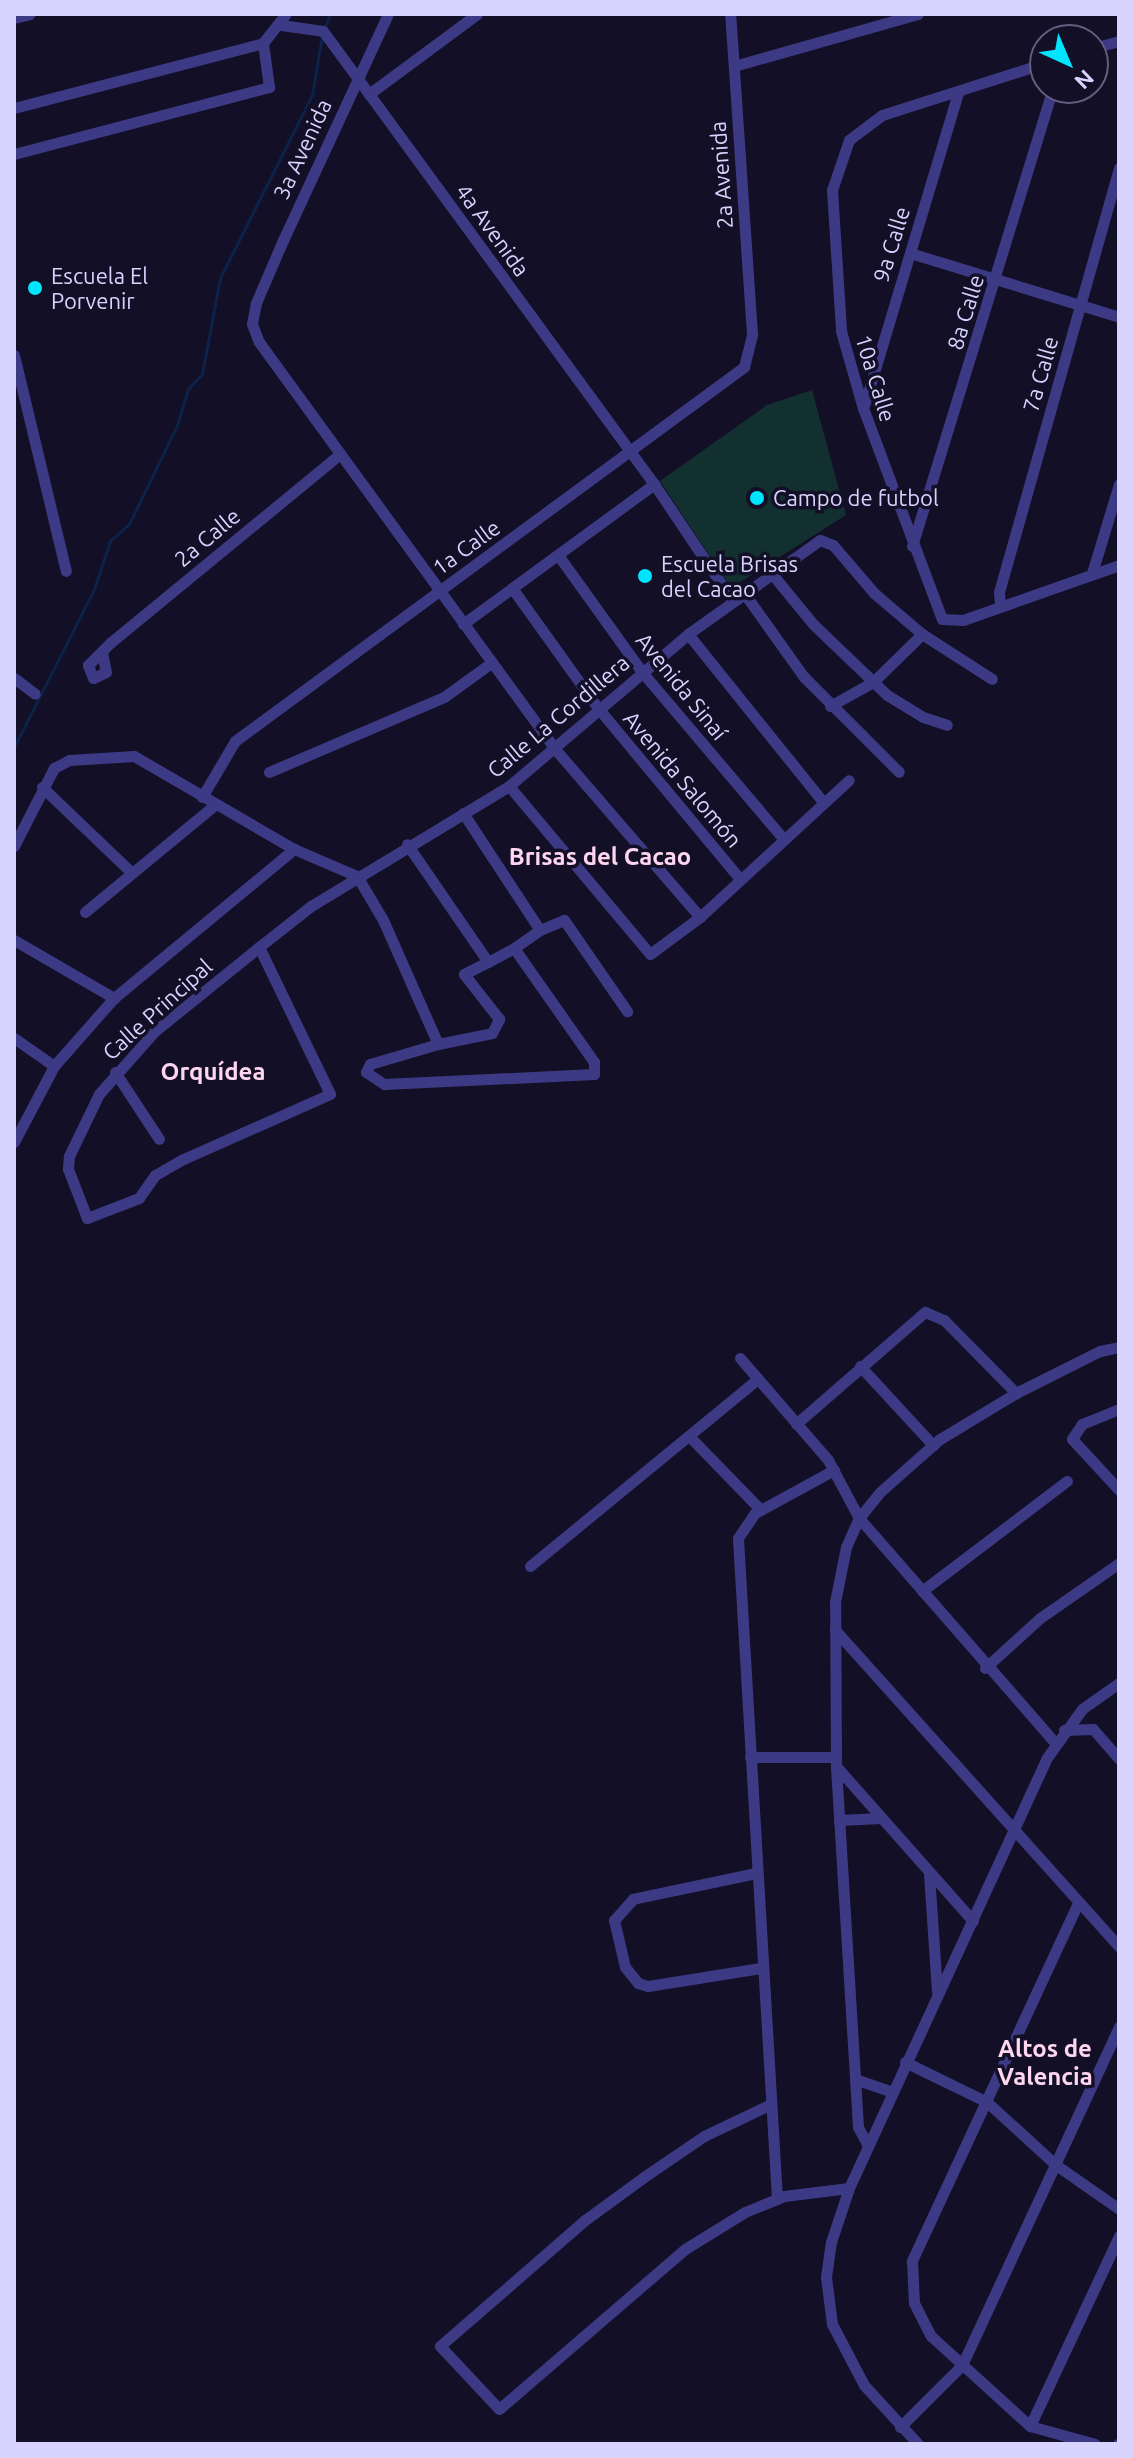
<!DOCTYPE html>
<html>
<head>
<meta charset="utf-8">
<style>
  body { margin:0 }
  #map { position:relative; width:1133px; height:2458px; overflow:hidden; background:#130f26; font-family:Ubuntu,sans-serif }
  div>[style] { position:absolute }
  .green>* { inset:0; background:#12302f }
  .stream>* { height:3px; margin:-1.5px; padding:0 1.5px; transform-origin:1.5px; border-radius:1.5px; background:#0c2248 }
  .minor>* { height:11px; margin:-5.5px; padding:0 5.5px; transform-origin:5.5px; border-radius:5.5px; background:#3d3a85 }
  .dots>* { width:22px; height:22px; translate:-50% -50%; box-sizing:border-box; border:4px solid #130f26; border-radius:50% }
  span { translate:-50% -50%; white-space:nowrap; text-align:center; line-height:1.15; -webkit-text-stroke:7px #130f26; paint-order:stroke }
  .street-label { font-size:22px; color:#d9d4ff }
  .poi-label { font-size:22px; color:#d9d4ff }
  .left { translate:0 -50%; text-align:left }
  .neighbourhood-label { font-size:24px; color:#ffd6f0; font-weight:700 }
  .frame { position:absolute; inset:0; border:16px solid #d9d4ff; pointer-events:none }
  .north { position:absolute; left:1029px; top:24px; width:80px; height:80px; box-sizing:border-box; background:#130f26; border:2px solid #625e7d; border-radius:50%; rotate:136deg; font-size:22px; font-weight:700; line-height:32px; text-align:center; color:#d9d4ff }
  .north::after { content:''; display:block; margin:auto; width:28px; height:36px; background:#00e5ff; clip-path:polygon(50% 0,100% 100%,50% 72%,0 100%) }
</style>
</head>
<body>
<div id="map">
  <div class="green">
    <i style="clip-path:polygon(812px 390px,846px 515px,731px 588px,660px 481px,767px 405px)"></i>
  </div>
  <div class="stream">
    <i style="left:324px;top:29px;width:16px;rotate:-68deg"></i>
    <i style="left:14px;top:747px;width:177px;rotate:-63.1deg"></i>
    <i style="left:94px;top:589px;width:51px;rotate:-71.6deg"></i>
    <i style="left:110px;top:541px;width:25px;rotate:-42deg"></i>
    <i style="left:129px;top:524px;width:110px;rotate:-64.1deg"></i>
    <i style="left:177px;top:425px;width:38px;rotate:-73deg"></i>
    <i style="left:188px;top:389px;width:21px;rotate:-47deg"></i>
    <i style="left:202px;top:374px;width:98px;rotate:-79.4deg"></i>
    <i style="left:220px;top:278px;width:205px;rotate:-63.3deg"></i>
    <i style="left:312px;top:95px;width:60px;rotate:-80.4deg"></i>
  </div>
  <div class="minor">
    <i style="left:388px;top:14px;width:249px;rotate:114.9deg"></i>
    <i style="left:283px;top:240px;width:69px;rotate:113.2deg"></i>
    <i style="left:256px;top:303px;width:21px;rotate:101deg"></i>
    <i style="left:252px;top:324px;width:19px;rotate:69deg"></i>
    <i style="left:259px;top:342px;width:503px;rotate:53.97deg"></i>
    <i style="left:555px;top:749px;width:222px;rotate:49.2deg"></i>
    <i style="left:14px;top:18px;width:16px;rotate:-14deg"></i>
    <i style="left:281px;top:25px;width:42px;rotate:8.1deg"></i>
    <i style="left:323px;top:31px;width:561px;rotate:53.84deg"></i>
    <i style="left:654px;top:484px;width:140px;rotate:56.1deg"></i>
    <i style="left:263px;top:43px;width:37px;rotate:-52deg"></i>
    <i style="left:1093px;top:48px;width:27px;rotate:-15deg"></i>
    <i style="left:1045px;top:63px;width:171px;rotate:162.3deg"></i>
    <i style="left:882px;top:115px;width:41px;rotate:142.9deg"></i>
    <i style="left:849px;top:140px;width:53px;rotate:108.8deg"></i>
    <i style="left:832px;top:190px;width:141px;rotate:86.3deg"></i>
    <i style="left:841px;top:331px;width:80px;rotate:74.1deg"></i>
    <i style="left:863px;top:408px;width:225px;rotate:69.5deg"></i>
    <i style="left:942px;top:619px;width:21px;rotate:3deg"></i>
    <i style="left:963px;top:620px;width:165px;rotate:-19.4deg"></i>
    <i style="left:734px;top:66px;width:191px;rotate:-15.8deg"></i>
    <i style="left:369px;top:94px;width:134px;rotate:-36.5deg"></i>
    <i style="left:14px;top:108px;width:257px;rotate:-14.6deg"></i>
    <i style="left:14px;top:154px;width:264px;rotate:-14.7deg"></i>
    <i style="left:269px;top:87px;width:44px;rotate:-97.8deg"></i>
    <i style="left:910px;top:253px;width:219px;rotate:17deg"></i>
    <i style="left:14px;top:355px;width:222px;rotate:76.5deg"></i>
    <i style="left:864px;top:406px;width:328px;rotate:-73.3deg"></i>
    <i style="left:898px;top:505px;width:34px;rotate:-15deg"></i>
    <i style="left:912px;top:546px;width:479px;rotate:-72.9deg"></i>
    <i style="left:558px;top:555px;width:144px;rotate:54.3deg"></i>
    <i style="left:642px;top:672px;width:216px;rotate:49.7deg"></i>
    <i style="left:1092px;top:573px;width:93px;rotate:-73.1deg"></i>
    <i style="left:772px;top:574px;width:65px;rotate:50.6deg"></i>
    <i style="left:813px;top:624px;width:103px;rotate:43.8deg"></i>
    <i style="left:887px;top:695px;width:42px;rotate:31.4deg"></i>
    <i style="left:923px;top:717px;width:25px;rotate:18deg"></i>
    <i style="left:512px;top:588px;width:148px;rotate:54.4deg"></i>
    <i style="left:598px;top:708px;width:221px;rotate:50.3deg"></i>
    <i style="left:744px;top:593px;width:103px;rotate:54.5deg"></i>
    <i style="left:804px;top:677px;width:134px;rotate:45deg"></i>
    <i style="left:1000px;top:604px;width:12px;rotate:-95deg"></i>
    <i style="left:999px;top:592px;width:441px;rotate:-74.2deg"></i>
    <i style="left:463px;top:624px;width:237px;rotate:-36.2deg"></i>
    <i style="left:688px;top:634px;width:216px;rotate:51.2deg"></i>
    <i style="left:102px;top:652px;width:20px;rotate:79deg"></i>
    <i style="left:106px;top:672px;width:14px;rotate:155deg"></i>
    <i style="left:93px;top:678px;width:14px;rotate:-111deg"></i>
    <i style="left:88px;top:665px;width:31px;rotate:-45deg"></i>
    <i style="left:110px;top:643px;width:298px;rotate:-39.4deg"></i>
    <i style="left:14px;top:678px;width:26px;rotate:37deg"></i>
    <i style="left:830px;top:706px;width:49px;rotate:-29.2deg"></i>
    <i style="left:873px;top:682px;width:69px;rotate:-44.4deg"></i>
    <i style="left:269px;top:772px;width:190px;rotate:-23.2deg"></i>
    <i style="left:444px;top:697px;width:58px;rotate:-35.9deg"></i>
    <i style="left:509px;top:786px;width:219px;rotate:50deg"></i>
    <i style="left:650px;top:954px;width:62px;rotate:-36.5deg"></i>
    <i style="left:700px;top:917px;width:202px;rotate:-42.6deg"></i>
    <i style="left:42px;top:787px;width:123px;rotate:43.7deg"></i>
    <i style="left:202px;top:797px;width:65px;rotate:-59.5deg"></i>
    <i style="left:235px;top:741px;width:632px;rotate:-36.31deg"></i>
    <i style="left:744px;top:367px;width:34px;rotate:-76deg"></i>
    <i style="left:752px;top:334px;width:321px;rotate:-93.9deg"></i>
    <i style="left:463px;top:813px;width:140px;rotate:56.7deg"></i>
    <i style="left:540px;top:930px;width:26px;rotate:-23deg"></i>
    <i style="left:564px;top:920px;width:111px;rotate:55.3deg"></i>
    <i style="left:14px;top:846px;width:88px;rotate:-62.9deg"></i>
    <i style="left:54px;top:768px;width:17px;rotate:-28deg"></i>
    <i style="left:69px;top:760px;width:65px;rotate:-3.5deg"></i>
    <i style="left:134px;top:756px;width:185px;rotate:30.2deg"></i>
    <i style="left:294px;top:849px;width:69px;rotate:23.2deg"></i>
    <i style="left:357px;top:876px;width:51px;rotate:59.4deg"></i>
    <i style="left:383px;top:920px;width:136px;rotate:66.1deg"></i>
    <i style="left:438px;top:1044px;width:55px;rotate:-11.5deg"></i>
    <i style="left:492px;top:1033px;width:16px;rotate:-63deg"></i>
    <i style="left:499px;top:1019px;width:57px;rotate:-127.9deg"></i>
    <i style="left:464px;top:974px;width:27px;rotate:-27deg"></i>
    <i style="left:488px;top:962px;width:143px;rotate:-124.5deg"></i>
    <i style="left:85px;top:912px;width:170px;rotate:-39.5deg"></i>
    <i style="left:14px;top:940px;width:116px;rotate:30.1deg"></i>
    <i style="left:259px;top:947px;width:163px;rotate:64.2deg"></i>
    <i style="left:330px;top:1094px;width:161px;rotate:156.1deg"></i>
    <i style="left:183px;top:1159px;width:32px;rotate:150deg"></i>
    <i style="left:155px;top:1175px;width:28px;rotate:125deg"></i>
    <i style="left:139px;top:1198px;width:56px;rotate:159deg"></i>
    <i style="left:87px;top:1218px;width:53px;rotate:-111.2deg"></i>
    <i style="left:68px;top:1169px;width:13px;rotate:-86deg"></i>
    <i style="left:69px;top:1156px;width:69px;rotate:-64.2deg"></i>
    <i style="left:99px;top:1094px;width:84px;rotate:-48.4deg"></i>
    <i style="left:155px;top:1031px;width:134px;rotate:-38.9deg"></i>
    <i style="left:259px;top:947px;width:66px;rotate:-38.3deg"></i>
    <i style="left:311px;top:906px;width:232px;rotate:-31.2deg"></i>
    <i style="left:509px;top:786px;width:235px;rotate:-40.3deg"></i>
    <i style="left:688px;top:634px;width:162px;rotate:-35.5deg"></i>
    <i style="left:820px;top:540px;width:14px;rotate:21deg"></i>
    <i style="left:833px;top:545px;width:63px;rotate:49.5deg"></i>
    <i style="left:874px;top:593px;width:63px;rotate:40.5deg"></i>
    <i style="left:922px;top:634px;width:83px;rotate:32.7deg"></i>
    <i style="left:488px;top:962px;width:30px;rotate:-28deg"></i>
    <i style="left:14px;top:1038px;width:49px;rotate:35deg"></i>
    <i style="left:438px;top:1044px;width:71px;rotate:163.6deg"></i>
    <i style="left:370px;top:1064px;width:9px;rotate:117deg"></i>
    <i style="left:366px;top:1072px;width:22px;rotate:34deg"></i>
    <i style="left:384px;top:1084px;width:210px;rotate:-2.7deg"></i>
    <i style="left:594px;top:1074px;width:12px;rotate:-90deg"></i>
    <i style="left:594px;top:1062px;width:139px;rotate:-125.1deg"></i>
    <i style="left:514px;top:948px;width:32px;rotate:-35deg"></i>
    <i style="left:115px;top:1072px;width:80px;rotate:56.7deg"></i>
    <i style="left:14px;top:1142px;width:86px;rotate:-62.2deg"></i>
    <i style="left:54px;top:1066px;width:91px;rotate:-48.6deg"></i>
    <i style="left:114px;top:998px;width:234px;rotate:-39.6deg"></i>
    <i style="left:740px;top:1358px;width:135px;rotate:49.2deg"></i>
    <i style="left:828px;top:1460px;width:66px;rotate:61.9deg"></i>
    <i style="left:859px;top:1518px;width:298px;rotate:48.9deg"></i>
    <i style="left:860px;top:1366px;width:108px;rotate:47.3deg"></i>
    <i style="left:1119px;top:1409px;width:40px;rotate:158deg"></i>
    <i style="left:1082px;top:1424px;width:18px;rotate:124deg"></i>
    <i style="left:1072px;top:1439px;width:69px;rotate:47.3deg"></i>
    <i style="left:796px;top:1424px;width:171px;rotate:-41deg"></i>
    <i style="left:925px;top:1312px;width:21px;rotate:23deg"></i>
    <i style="left:944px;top:1320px;width:103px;rotate:45.4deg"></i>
    <i style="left:689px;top:1436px;width:103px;rotate:45.8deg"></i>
    <i style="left:530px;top:1566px;width:295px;rotate:-39.4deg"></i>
    <i style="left:922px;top:1591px;width:182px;rotate:-37.2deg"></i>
    <i style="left:835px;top:1630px;width:426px;rotate:48.1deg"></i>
    <i style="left:985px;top:1668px;width:74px;rotate:-42.3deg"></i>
    <i style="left:1040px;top:1618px;width:96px;rotate:-34.8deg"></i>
    <i style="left:1064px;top:1730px;width:29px;rotate:-2deg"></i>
    <i style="left:1093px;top:1729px;width:40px;rotate:49deg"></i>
    <i style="left:750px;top:1757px;width:86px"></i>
    <i style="left:836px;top:1767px;width:361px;rotate:86.5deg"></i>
    <i style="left:858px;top:2127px;width:21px;rotate:62deg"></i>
    <i style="left:839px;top:1820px;width:42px;rotate:-2.7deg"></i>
    <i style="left:756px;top:1873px;width:126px;rotate:168.1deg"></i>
    <i style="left:633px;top:1899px;width:28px;rotate:132deg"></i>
    <i style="left:614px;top:1920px;width:48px;rotate:76.8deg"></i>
    <i style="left:625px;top:1967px;width:21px;rotate:51deg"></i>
    <i style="left:638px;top:1983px;width:10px;rotate:17deg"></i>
    <i style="left:648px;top:1986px;width:114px;rotate:-9.1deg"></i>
    <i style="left:929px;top:1874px;width:118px;rotate:86.1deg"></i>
    <i style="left:1078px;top:1903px;width:395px;rotate:114.9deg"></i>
    <i style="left:912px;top:2261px;width:42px;rotate:87.3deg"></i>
    <i style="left:914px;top:2303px;width:37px;rotate:63deg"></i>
    <i style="left:931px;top:2336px;width:134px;rotate:42.3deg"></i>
    <i style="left:1030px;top:2426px;width:67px;rotate:15.5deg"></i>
    <i style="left:973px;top:1921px;width:207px;rotate:-131.5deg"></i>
    <i style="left:836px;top:1766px;width:164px;rotate:-90.3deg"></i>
    <i style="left:835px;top:1602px;width:56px;rotate:-78.7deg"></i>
    <i style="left:846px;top:1547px;width:32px;rotate:-66deg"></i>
    <i style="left:859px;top:1518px;width:33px;rotate:-51deg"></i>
    <i style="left:880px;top:1492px;width:80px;rotate:-41.5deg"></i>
    <i style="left:940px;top:1439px;width:89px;rotate:-31.2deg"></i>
    <i style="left:1016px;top:1393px;width:94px;rotate:-26.6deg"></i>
    <i style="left:1100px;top:1351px;width:19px;rotate:-12deg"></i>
    <i style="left:905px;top:2062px;width:91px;rotate:26deg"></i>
    <i style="left:987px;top:2102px;width:93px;rotate:42.4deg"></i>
    <i style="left:1056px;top:2165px;width:77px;rotate:34.9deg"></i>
    <i style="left:855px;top:2079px;width:39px;rotate:19deg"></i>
    <i style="left:769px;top:2105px;width:72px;rotate:154.5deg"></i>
    <i style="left:704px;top:2136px;width:73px;rotate:145.7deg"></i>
    <i style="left:644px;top:2177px;width:73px;rotate:143.9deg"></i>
    <i style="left:585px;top:2220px;width:192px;rotate:139deg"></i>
    <i style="left:440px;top:2346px;width:86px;rotate:46.9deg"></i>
    <i style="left:499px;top:2409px;width:245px;rotate:-40.7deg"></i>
    <i style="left:685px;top:2249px;width:70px;rotate:-31.7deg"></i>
    <i style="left:745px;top:2212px;width:42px;rotate:-22.3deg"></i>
    <i style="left:784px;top:2196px;width:65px;rotate:-7deg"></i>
    <i style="left:777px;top:2199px;width:662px;rotate:-93.38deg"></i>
    <i style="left:738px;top:1538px;width:30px;rotate:-56deg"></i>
    <i style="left:755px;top:1513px;width:90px;rotate:-28.6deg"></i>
    <i style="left:1030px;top:2426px;width:210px;rotate:-64.9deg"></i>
    <i style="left:900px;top:2427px;width:88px;rotate:-45deg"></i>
    <i style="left:962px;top:2365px;width:373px;rotate:-65.1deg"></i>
    <i style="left:918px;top:2444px;width:80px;rotate:-132.5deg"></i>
    <i style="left:864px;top:2385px;width:69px;rotate:-117.7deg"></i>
    <i style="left:832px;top:2324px;width:47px;rotate:-97.3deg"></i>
    <i style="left:826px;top:2277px;width:35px;rotate:-82deg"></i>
    <i style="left:831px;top:2242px;width:57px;rotate:-71.6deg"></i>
    <i style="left:849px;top:2188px;width:472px;rotate:-65.3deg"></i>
    <i style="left:1046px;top:1759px;width:62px;rotate:-54.2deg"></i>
    <i style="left:1082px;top:1709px;width:45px;rotate:-35.1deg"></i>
    <i style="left:1118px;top:2444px;width:1px;rotate:-45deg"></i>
  </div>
  <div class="dots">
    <i style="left:35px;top:288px;background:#00e5ff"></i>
    <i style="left:757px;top:498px;background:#00e5ff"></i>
    <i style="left:645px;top:576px;background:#00e5ff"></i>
  </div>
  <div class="street-label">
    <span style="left:302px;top:149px;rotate:-65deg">3a Avenida</span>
    <span style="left:721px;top:175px;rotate:-94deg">2a Avenida</span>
    <span style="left:493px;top:230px;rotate:54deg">4a Avenida</span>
    <span style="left:891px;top:244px;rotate:-73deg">9a Calle</span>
    <span style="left:965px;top:312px;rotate:-73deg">8a Calle</span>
    <span style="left:1040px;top:374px;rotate:-74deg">7a Calle</span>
    <span style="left:876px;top:378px;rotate:73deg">10a Calle</span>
    <span style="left:207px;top:537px;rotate:-40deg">2a Calle</span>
    <span style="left:466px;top:547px;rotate:-36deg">1a Calle</span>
    <span style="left:682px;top:686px;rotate:51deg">Avenida Sinaí</span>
    <span style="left:558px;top:716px;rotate:-40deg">Calle La Cordillera</span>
    <span style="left:683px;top:779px;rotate:50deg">Avenida Salomón</span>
    <span style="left:157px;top:1009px;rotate:-42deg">Calle Principal</span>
  </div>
  <div class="poi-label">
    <span class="left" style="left:51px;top:288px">Escuela El<br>Porvenir</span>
    <span class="left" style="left:773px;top:498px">Campo de futbol</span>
    <span class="left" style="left:661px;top:576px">Escuela Brisas<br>del Cacao</span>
  </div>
  <div class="neighbourhood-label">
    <span style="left:600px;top:857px">Brisas del Cacao</span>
    <span style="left:213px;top:1072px">Orquídea</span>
    <span style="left:1045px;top:2063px">Altos de<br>Valencia</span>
  </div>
  <div class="frame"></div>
  <div class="north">N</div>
</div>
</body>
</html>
